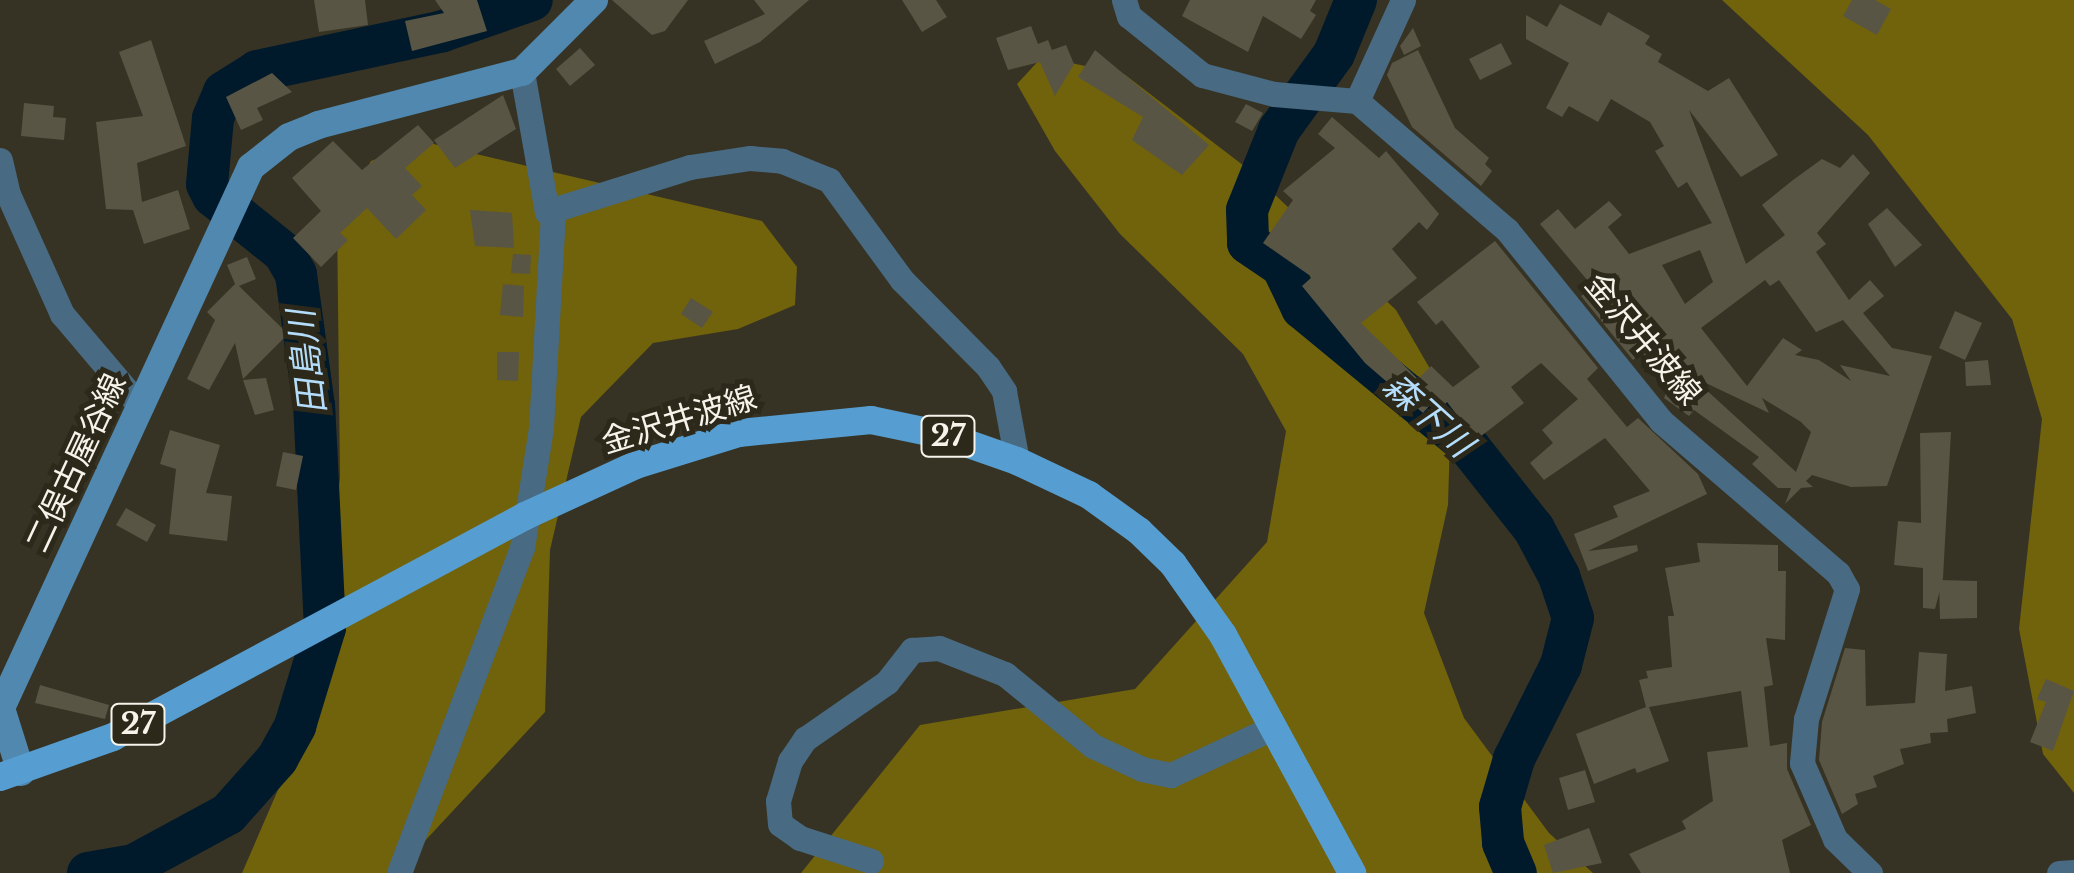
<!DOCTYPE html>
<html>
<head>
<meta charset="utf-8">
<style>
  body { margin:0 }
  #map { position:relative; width:2074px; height:873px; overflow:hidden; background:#363324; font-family:"Libre Baskerville","Noto Sans JP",serif }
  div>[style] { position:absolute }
  .forest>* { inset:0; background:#71620c }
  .river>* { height:42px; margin:-21px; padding:0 21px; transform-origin:21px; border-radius:21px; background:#001a2c }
  .building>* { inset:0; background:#585545 }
  .minor>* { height:25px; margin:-12.5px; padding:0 12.5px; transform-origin:12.5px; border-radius:12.5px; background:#486a82 }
  .secondary>* { height:28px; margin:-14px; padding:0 14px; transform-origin:14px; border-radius:14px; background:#5088af }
  .primary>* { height:28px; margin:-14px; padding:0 14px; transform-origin:14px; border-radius:14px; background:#569ed1 }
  span { translate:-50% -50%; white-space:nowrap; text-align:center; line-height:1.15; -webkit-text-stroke:10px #2c291a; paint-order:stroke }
  .shield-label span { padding:2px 8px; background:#2c291a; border:2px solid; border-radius:8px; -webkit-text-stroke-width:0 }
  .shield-label { font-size:30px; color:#f5f3ea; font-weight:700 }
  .street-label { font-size:32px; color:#f5f3ea }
  .water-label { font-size:35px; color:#b4ddfc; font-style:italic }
</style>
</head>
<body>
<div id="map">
  <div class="forest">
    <i style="clip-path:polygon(1722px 0,2074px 0,2074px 793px,2043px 754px,2019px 629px,2042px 419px,2012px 319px,1868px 135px)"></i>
    <i style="clip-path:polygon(1042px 57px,1124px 74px,1248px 169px,1396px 310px,1451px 405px,1448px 505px,1424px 613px,1464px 718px,1549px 833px,1593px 873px,801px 873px,920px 725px,1135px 689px,1267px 542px,1286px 431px,1243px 354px,1120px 234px,1055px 151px,1017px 84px)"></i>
    <i style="clip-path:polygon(425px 142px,762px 221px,797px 267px,795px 305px,738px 329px,653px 343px,581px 417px,550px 550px,545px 712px,395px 873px,242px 873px,313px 709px,340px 478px,337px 218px,371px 161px)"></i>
  </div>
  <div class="river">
    <i style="left:1356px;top:0;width:58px;rotate:112.2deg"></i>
    <i style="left:1334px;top:54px;width:94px;rotate:125.9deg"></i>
    <i style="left:1279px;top:130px;width:86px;rotate:111.8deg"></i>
    <i style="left:1247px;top:210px;width:33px;rotate:88deg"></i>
    <i style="left:1248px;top:243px;width:41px;rotate:34.1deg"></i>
    <i style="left:1282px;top:266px;width:47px;rotate:64.5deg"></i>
    <i style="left:1302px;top:308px;width:212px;rotate:39.5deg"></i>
    <i style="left:1466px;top:443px;width:110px;rotate:51.7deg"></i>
    <i style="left:1534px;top:529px;width:53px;rotate:62deg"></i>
    <i style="left:1559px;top:576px;width:44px;rotate:71.6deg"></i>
    <i style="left:1573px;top:618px;width:49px;rotate:104.3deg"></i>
    <i style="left:1561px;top:665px;width:105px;rotate:116.6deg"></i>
    <i style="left:1514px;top:759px;width:50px;rotate:106.3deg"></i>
    <i style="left:1500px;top:807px;width:36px;rotate:85deg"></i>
    <i style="left:1503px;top:843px;width:33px;rotate:67deg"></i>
    <i style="left:88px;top:873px;width:47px;rotate:-9.9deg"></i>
    <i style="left:134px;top:865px;width:107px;rotate:-28.5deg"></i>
    <i style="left:228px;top:814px;width:74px;rotate:-48.3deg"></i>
    <i style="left:277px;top:759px;width:38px;rotate:-61deg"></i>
    <i style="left:295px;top:726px;width:102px;rotate:-73deg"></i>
    <i style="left:325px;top:628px;width:222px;rotate:-92.8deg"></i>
    <i style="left:314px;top:406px;width:133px;rotate:-97.8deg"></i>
    <i style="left:296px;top:274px;width:24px;rotate:-120deg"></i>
    <i style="left:284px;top:253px;width:91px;rotate:-141.2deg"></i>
    <i style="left:213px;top:196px;width:13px;rotate:-117deg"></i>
    <i style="left:207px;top:184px;width:66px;rotate:-84.8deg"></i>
    <i style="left:213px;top:118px;width:28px;rotate:-67deg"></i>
    <i style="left:224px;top:92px;width:39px;rotate:-32deg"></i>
    <i style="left:257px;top:71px;width:190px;rotate:-12.1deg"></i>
    <i style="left:443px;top:31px;width:94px;rotate:-19.2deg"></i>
  </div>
  <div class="building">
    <i style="clip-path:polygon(314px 0,365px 0,368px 25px,319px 32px)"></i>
    <i style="clip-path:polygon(435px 0,477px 0,487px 31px,412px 51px,405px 21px,444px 13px)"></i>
    <i style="clip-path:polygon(612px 0,688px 0,665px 31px,652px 35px)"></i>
    <i style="clip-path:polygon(754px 0,809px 0,760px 42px,715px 64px,704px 41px,765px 14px)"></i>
    <i style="clip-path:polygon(902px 0,936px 0,947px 17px,922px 32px)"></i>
    <i style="clip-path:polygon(1190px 0,1316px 0,1310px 11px,1316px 15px,1301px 39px,1263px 16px,1248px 52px,1182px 16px)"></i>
    <i style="clip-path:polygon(1852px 0,1875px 0,1891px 9px,1877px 35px,1843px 16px)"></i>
    <i style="clip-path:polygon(evenodd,1560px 4px,1601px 26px,1608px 12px,1650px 36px,1645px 44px,1662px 54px,1658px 62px,1708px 91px,1729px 78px,1778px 155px,1741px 177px,1689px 110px,1746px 264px,1785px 235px,1762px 205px,1793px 180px,1822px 159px,1840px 168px,1853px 154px,1870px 173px,1817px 233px,1826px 244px,1816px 252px,1849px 300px,1870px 280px,1884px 296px,1863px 313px,1892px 348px,1932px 356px,1887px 486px,1851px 487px,1812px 475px,1806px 481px,1813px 487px,1801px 488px,1785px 504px,1791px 488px,1778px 488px,1752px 464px,1759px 457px,1694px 410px,1689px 416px,1664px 398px,1669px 386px,1642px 352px,1633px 360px,1581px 296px,1593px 287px,1540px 224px,1558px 209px,1575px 229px,1609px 201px,1622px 215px,1608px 227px,1629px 254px,1712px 223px,1687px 182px,1678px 188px,1655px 151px,1664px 146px,1650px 122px,1611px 99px,1598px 122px,1569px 106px,1562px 117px,1546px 108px,1569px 63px,1526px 39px,1526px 15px,1547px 27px,1560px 4px,1700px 250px,1713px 282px,1685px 304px,1662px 265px,1700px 250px,1560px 4px,1765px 280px,1770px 286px,1779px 280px,1816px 332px,1843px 320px,1890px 376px,1840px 365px,1851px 381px,1819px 360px,1795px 355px,1802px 350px,1783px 338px,1747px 386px,1701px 328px,1765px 280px,1560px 4px,1691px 376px,1769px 413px,1762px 398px,1801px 422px,1811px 432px,1796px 472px,1691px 376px)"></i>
    <i style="clip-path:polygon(1031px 26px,1038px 44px,1048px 40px,1052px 50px,1066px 45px,1074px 64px,1055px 96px,1040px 62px,1008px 70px,996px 38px)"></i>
    <i style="clip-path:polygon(1413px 28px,1421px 46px,1404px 55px,1400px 46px)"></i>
    <i style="clip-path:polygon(151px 40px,186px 146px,137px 163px,142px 202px,178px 190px,190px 229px,144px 244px,133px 210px,106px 209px,96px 122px,143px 116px,119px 52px)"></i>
    <i style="clip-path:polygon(1501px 43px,1512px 64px,1480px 80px,1469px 59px)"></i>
    <i style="clip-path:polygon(580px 48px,595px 65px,570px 86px,556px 69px)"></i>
    <i style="clip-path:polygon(1095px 50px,1209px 145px,1182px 175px,1132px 140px,1143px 117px,1078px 77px)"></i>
    <i style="clip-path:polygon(1418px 50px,1455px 128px,1489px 158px,1485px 164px,1492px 171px,1481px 186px,1412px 127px,1387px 75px,1392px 63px)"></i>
    <i style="clip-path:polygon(272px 73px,292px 92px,257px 108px,263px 120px,241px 130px,226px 97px)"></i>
    <i style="clip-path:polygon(503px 95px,516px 129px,455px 168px,434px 140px)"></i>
    <i style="clip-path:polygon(24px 103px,54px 106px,53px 117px,66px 118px,64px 140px,21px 136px)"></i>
    <i style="clip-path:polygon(1246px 104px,1263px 113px,1252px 131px,1235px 122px)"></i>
    <i style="clip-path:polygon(1332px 117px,1379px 158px,1386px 151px,1439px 214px,1427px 230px,1419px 222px,1392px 249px,1417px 278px,1361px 323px,1418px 379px,1431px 366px,1453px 387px,1480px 367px,1442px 320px,1436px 325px,1417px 302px,1495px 241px,1598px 368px,1587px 379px,1627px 427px,1638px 418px,1698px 474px,1707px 494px,1588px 551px,1637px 545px,1638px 551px,1588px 571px,1574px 534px,1618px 517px,1613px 506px,1650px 491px,1605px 438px,1544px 480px,1530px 463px,1553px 443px,1542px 430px,1578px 399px,1541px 363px,1511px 387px,1524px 403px,1476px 440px,1447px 402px,1441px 408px,1431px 404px,1423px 413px,1365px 363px,1302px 286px,1312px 277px,1263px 243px,1293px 200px,1283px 191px,1335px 148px,1318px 134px)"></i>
    <i style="clip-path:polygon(418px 125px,434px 143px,405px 168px,422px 186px,412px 195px,426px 210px,396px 239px,367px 208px,340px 233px,348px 240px,321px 267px,293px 238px,321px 211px,292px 178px,333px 141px,362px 170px)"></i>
    <i style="clip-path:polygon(1887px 208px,1922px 245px,1895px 267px,1868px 224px)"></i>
    <i style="clip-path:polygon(470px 210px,512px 213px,514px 248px,475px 246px)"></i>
    <i style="clip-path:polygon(513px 254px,531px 255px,530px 274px,511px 273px)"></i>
    <i style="clip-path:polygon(247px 257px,256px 279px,239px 286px,288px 334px,243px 379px,235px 343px,209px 390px,187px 379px,215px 320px,207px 312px,235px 284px,227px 265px)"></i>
    <i style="clip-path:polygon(503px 284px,524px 286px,523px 317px,500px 315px)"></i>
    <i style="clip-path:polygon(691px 298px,713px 312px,702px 328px,681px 314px)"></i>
    <i style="clip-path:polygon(1955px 311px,1982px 323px,1965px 360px,1939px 348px)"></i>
    <i style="clip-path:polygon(497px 352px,519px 352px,518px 381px,497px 380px)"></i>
    <i style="clip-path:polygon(1988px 360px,1991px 385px,1966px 386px,1965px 362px)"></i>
    <i style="clip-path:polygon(266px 378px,274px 410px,255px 415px,243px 380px)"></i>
    <i style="clip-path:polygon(170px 430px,220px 445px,206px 493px,232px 496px,227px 541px,169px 534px,176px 469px,160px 464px)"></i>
    <i style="clip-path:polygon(1951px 432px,1943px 578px,1935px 609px,1923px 608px,1923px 568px,1894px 565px,1898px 521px,1921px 523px,1920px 433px)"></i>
    <i style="clip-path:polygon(283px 452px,303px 456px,296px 490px,276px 486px)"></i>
    <i style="clip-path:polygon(126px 508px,156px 525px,147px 542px,116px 525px)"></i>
    <i style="clip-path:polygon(1697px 543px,1778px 545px,1778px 571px,1786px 571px,1785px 640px,1766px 638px,1773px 685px,1764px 687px,1770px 746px,1787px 743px,1787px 769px,1811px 825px,1782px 840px,1790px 873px,1641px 873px,1629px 854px,1686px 829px,1682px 821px,1713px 801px,1707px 752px,1748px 747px,1741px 691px,1649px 707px,1669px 761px,1637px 773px,1635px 768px,1594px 784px,1576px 734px,1646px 707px,1639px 680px,1648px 678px,1646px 671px,1672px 667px,1668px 616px,1674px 616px,1665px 568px,1700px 562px)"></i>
    <i style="clip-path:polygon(1939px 580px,1977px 581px,1977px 618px,1940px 619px)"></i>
    <i style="clip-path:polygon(1845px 648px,1865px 650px,1866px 706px,1915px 703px,1919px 652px,1947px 654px,1945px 691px,1972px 686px,1976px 713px,1947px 719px,1948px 732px,1930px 733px,1931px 743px,1900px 749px,1904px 764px,1873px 776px,1877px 787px,1855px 794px,1858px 804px,1842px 814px,1819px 760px,1822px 722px)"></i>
    <i style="clip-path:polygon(2046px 679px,2074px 691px,2053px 751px,2030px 742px,2046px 702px,2037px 699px)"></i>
    <i style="clip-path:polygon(40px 685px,109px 705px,105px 719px,35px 703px)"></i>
    <i style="clip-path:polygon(1585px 770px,1595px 802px,1568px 810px,1559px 778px)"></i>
    <i style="clip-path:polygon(1589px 828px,1602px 863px,1553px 873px,1544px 845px)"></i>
  </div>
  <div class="minor">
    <i style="left:1124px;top:0;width:17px;rotate:73deg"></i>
    <i style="left:1129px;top:16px;width:94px;rotate:38.9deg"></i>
    <i style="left:1202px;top:75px;width:74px;rotate:14.8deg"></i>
    <i style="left:1274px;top:94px;width:83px;rotate:4.8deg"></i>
    <i style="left:1357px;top:101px;width:198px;rotate:40.7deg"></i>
    <i style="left:1507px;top:230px;width:245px;rotate:51.1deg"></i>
    <i style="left:1661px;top:421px;width:233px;rotate:40.7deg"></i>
    <i style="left:1838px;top:573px;width:18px;rotate:61deg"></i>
    <i style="left:1847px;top:589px;width:136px;rotate:107.5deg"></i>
    <i style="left:1806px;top:719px;width:44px;rotate:95.2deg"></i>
    <i style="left:1802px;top:763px;width:83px;rotate:66.5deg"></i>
    <i style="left:1835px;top:839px;width:49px;rotate:44.2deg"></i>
    <i style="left:522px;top:72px;width:142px;rotate:79.9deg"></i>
    <i style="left:547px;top:212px;width:6px;rotate:-18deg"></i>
    <i style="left:1357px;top:101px;width:111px;rotate:-65.5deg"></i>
    <i style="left:0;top:160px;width:35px;rotate:77deg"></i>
    <i style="left:8px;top:194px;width:132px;rotate:65.8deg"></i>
    <i style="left:62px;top:314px;width:122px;rotate:49.7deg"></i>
    <i style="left:553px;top:210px;width:144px;rotate:-17.4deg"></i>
    <i style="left:690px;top:167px;width:61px;rotate:-8.5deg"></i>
    <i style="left:750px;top:158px;width:32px;rotate:5deg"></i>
    <i style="left:782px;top:161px;width:51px;rotate:22deg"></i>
    <i style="left:829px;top:180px;width:124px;rotate:53.9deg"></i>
    <i style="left:902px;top:280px;width:122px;rotate:45.3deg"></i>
    <i style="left:988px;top:367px;width:29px;rotate:56deg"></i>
    <i style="left:1004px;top:391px;width:71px;rotate:79.5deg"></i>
    <i style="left:871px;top:861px;width:75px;rotate:-162.1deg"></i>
    <i style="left:800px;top:838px;width:24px;rotate:-145deg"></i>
    <i style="left:780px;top:824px;width:23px;rotate:-95deg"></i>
    <i style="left:778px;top:801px;width:42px;rotate:-73.3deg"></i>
    <i style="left:790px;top:761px;width:27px;rotate:-56deg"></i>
    <i style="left:805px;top:739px;width:100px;rotate:-34.8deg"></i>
    <i style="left:887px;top:682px;width:41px;rotate:-52deg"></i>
    <i style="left:912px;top:650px;width:27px;rotate:-4deg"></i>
    <i style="left:939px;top:648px;width:71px;rotate:21.5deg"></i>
    <i style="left:1005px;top:674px;width:114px;rotate:39.3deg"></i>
    <i style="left:1093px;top:746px;width:54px;rotate:25.1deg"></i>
    <i style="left:1142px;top:769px;width:30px;rotate:12deg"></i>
    <i style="left:1171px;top:775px;width:114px;rotate:-25deg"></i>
    <i style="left:399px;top:873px;width:347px;rotate:-69.3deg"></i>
    <i style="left:522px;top:548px;width:121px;rotate:-81deg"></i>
    <i style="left:541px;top:428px;width:218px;rotate:-86.8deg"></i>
    <i style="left:2059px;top:873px;width:15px;rotate:-4deg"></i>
  </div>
  <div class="secondary">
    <i style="left:21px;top:772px;width:67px;rotate:-107.4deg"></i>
    <i style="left:1px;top:708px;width:596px;rotate:-65.2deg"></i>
    <i style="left:251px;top:167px;width:48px;rotate:-38.3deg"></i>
    <i style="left:289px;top:137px;width:31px;rotate:-22deg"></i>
    <i style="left:318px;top:125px;width:211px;rotate:-14.6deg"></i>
    <i style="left:522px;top:72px;width:102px;rotate:-45deg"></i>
  </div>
  <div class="primary">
    <i style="left:0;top:777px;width:120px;rotate:-19.5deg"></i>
    <i style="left:113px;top:737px;width:468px;rotate:-28.2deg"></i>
    <i style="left:525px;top:516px;width:122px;rotate:-24.7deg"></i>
    <i style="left:636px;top:465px;width:108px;rotate:-17.3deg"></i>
    <i style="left:739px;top:433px;width:133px;rotate:-5.6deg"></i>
    <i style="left:871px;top:420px;width:74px;rotate:11.8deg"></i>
    <i style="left:943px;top:435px;width:78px;rotate:19.4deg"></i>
    <i style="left:1017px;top:461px;width:80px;rotate:25.3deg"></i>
    <i style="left:1089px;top:495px;width:62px;rotate:35.8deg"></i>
    <i style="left:1139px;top:531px;width:47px;rotate:44.1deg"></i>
    <i style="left:1173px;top:564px;width:87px;rotate:54.8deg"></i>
    <i style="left:1223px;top:635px;width:271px;rotate:61.5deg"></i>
  </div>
  <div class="shield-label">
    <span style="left:948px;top:436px">27</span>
    <span style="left:138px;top:724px">27</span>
  </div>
  <div class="street-label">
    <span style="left:1643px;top:339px;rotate:50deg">金沢井波線</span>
    <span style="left:679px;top:420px;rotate:-17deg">金沢井波線</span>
    <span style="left:76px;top:463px;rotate:-65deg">二俣古屋谷線</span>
  </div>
  <div class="water-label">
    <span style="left:307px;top:362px;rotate:-97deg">田島川</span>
    <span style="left:1428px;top:415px;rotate:42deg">森下川</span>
  </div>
</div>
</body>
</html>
